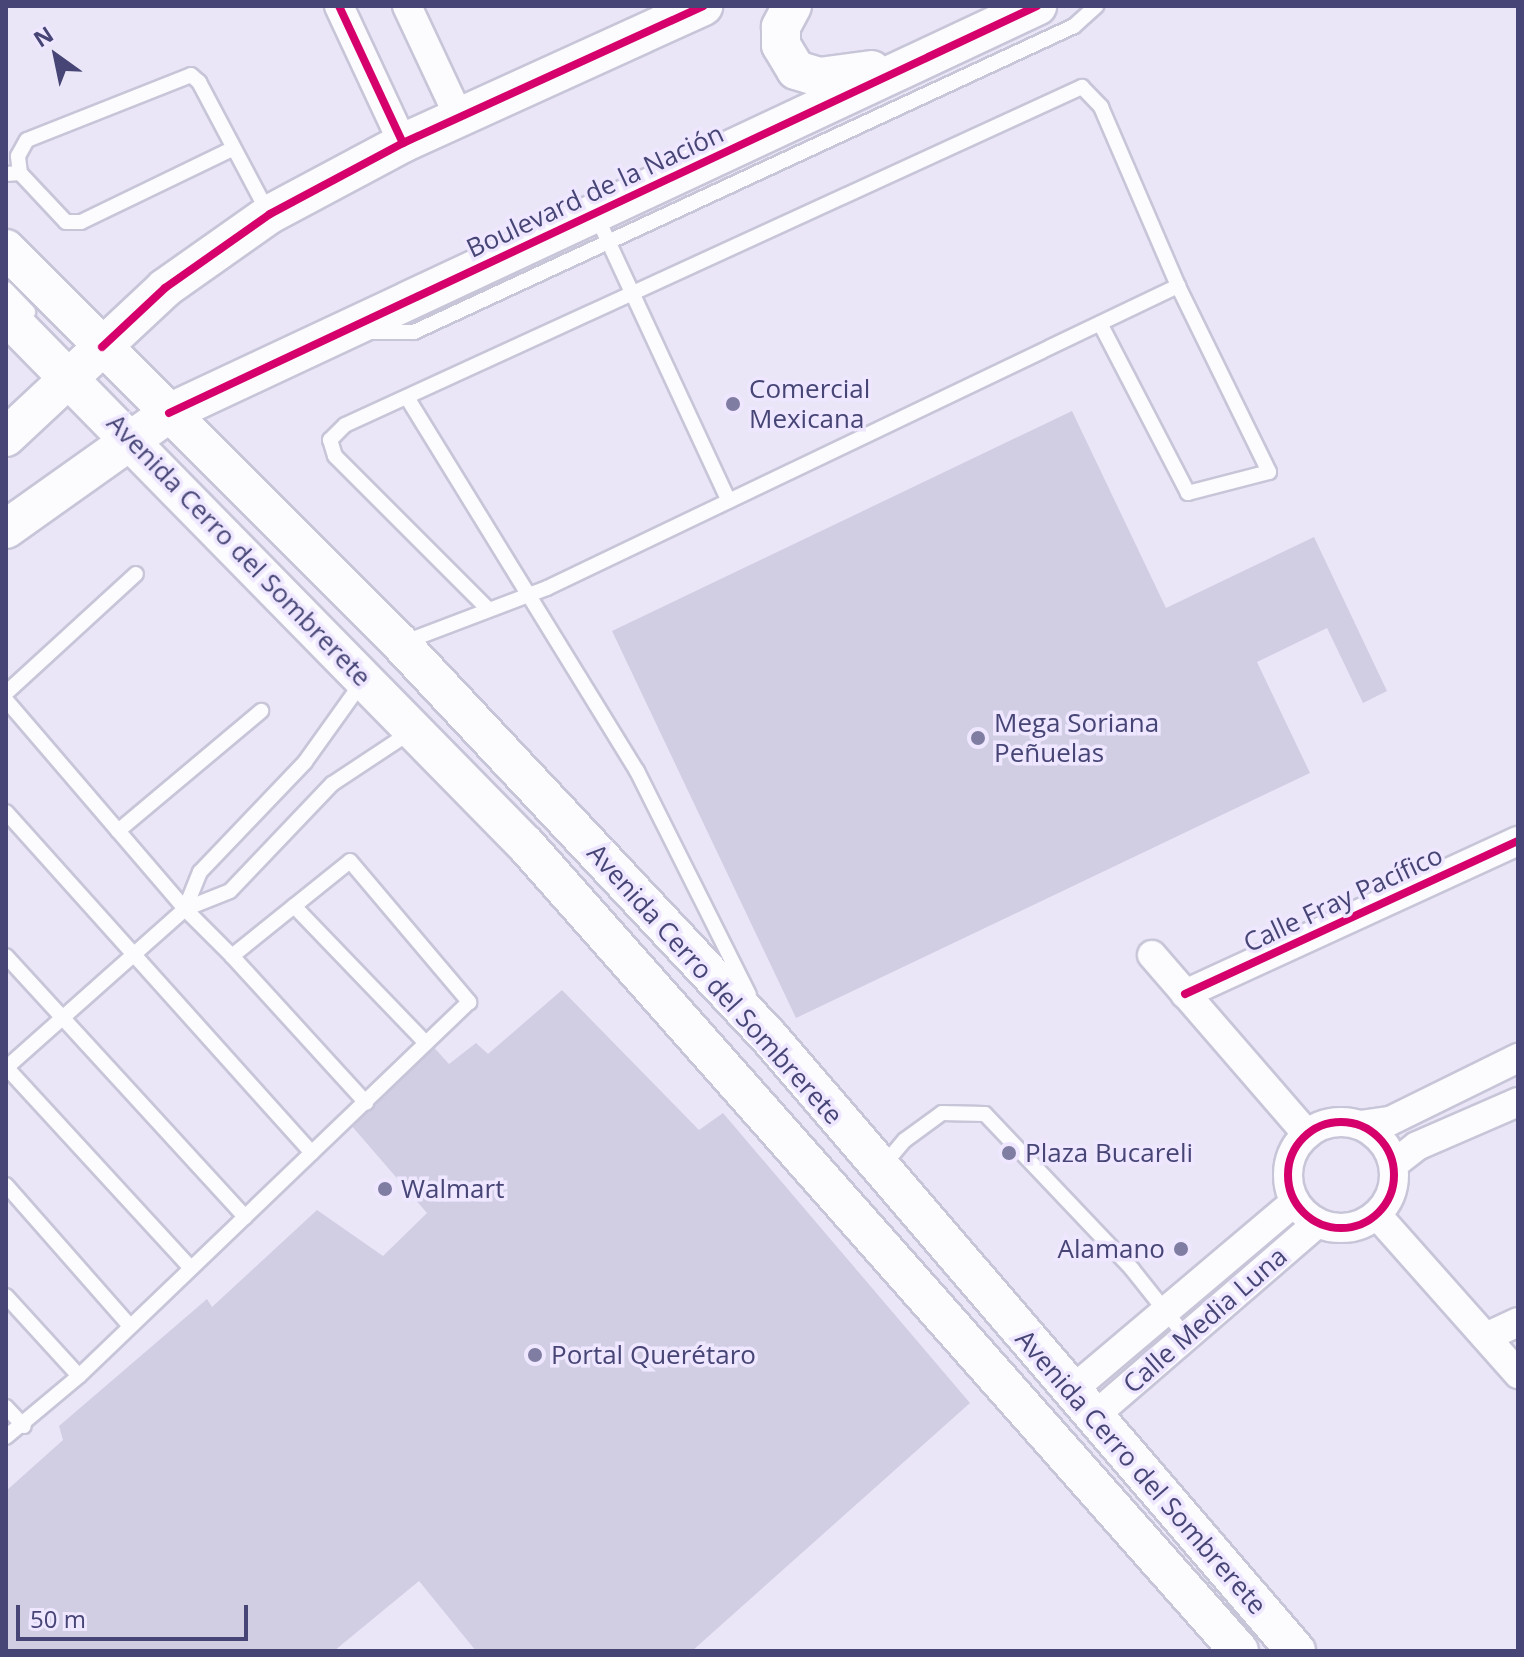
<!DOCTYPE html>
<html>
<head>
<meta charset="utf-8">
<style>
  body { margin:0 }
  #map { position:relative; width:1524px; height:1657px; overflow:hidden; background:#ebe6f7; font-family:"Open Sans",sans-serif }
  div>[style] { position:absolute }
  .building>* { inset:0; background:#d1cee4 }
  .roads { filter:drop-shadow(2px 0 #c7c5d8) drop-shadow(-2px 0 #c7c5d8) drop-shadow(0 2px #c7c5d8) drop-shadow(0 -2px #c7c5d8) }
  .lane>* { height:14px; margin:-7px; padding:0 7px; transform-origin:7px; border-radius:7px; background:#fcfbfe }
  .street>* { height:28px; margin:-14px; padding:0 14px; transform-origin:14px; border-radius:14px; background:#fcfbfe }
  .street>.ring { margin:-14px; padding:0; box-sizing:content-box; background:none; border:28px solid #fcfbfe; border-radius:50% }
  .secondary>* { height:38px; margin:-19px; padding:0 19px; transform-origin:19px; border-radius:19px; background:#fcfbfe }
  .cycleway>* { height:8px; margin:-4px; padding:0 4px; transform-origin:4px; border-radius:4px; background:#d6006c }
  .cycleway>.ring { margin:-4px; padding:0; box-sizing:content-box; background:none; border:8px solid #d6006c; border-radius:50% }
  .dots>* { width:22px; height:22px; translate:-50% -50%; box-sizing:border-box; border:4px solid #eee7ff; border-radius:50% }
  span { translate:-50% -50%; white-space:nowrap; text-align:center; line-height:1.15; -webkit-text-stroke:7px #eee7ff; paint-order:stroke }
  .street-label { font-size:26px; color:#464576 }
  .poi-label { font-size:26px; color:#464576 }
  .left { translate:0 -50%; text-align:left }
  .right { translate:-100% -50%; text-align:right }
  .frame { position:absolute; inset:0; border:8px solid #464576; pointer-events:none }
  .north { position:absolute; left:16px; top:16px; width:80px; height:80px; -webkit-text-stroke:6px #eee7ff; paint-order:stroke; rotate:327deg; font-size:22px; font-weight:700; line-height:32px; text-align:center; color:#464576 }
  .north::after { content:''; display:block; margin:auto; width:28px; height:36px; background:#464576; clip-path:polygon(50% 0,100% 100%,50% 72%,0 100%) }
  .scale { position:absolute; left:16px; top:1605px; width:232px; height:36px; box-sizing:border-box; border:4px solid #464576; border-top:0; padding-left:10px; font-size:24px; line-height:28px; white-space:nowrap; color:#464576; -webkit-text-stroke:6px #eee7ff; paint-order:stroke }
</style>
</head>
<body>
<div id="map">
  <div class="building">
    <i style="clip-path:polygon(1072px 411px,1166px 608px,1314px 537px,1387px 691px,1363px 703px,1327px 628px,1257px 662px,1310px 773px,796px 1018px,612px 631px)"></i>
    <i style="clip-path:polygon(562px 990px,699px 1130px,723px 1113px,970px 1403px,692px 1651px,476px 1651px,419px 1581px,334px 1651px,6px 1651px,6px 1491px,63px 1440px,59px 1426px,207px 1299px,212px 1307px,317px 1210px,383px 1256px,427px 1213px,344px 1117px,430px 1043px,449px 1064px,476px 1043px,488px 1054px)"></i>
  </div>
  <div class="roads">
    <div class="lane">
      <i style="left:20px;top:173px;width:67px;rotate:46.8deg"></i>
      <i style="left:66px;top:222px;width:15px"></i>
      <i style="left:81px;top:222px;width:168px;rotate:-25.8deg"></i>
      <i style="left:6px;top:174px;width:14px;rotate:-4deg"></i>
      <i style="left:20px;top:173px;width:17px;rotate:-97deg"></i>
      <i style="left:18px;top:156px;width:18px;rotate:-61deg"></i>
      <i style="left:27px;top:140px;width:176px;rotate:-21.6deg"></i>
      <i style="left:191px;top:75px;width:11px;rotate:41deg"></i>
      <i style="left:199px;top:82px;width:149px;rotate:62.1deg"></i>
      <i style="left:596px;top:215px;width:315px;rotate:65.1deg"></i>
      <i style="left:6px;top:289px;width:32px;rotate:46deg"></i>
      <i style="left:369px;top:332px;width:45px"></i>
      <i style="left:414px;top:332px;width:727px;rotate:-24.87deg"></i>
      <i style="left:1074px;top:26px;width:30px;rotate:-42deg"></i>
      <i style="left:408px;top:399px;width:437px;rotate:58.4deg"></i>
      <i style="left:637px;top:771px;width:250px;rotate:63.4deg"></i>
      <i style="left:488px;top:609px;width:216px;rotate:-135deg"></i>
      <i style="left:335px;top:456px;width:17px;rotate:-107deg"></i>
      <i style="left:330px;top:440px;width:21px;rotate:-45deg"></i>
      <i style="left:345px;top:425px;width:811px;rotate:-24.64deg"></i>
      <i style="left:1082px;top:87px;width:28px;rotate:46deg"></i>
      <i style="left:1101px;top:107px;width:195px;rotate:66.7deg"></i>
      <i style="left:1178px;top:286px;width:207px;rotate:63.9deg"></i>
      <i style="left:1269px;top:472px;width:84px;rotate:165.5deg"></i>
      <i style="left:1188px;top:493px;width:191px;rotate:-117.4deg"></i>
      <i style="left:405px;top:642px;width:152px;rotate:-20.8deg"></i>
      <i style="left:547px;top:588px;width:700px;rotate:-25.58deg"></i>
      <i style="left:6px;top:693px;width:176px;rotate:-42.5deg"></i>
      <i style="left:6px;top:700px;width:275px;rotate:49.4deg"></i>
      <i style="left:185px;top:909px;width:66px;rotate:45deg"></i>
      <i style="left:232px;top:956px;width:151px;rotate:-38.8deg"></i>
      <i style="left:350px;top:861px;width:185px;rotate:49.8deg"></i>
      <i style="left:469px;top:1002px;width:540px;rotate:136.2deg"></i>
      <i style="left:79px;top:1376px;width:95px;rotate:140.1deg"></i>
      <i style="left:6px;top:812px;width:458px;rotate:48.1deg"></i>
      <i style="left:118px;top:831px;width:187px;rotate:-40deg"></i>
      <i style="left:294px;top:906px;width:187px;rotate:46.1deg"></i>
      <i style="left:185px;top:909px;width:40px;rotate:-68deg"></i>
      <i style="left:200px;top:872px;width:152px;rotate:-46.3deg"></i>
      <i style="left:305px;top:762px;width:100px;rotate:-54.4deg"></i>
      <i style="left:6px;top:956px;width:354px;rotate:47.5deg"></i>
      <i style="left:232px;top:956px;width:199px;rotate:47.6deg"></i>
      <i style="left:6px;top:1067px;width:273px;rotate:47.4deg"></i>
      <i style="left:6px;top:1068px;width:239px;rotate:-41.6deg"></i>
      <i style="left:185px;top:909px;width:48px;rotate:-21.8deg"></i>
      <i style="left:230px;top:891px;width:148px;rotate:-46.4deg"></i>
      <i style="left:332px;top:784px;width:96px;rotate:-33.5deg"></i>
      <i style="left:882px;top:1167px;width:35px;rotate:-50deg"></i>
      <i style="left:905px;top:1140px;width:46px;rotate:-36.1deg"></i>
      <i style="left:942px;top:1113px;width:43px;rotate:1.3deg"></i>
      <i style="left:985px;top:1114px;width:214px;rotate:46.5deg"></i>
      <i style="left:1132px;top:1269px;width:87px;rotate:51.5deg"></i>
      <i style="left:6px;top:1185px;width:188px;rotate:48.7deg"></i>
      <i style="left:6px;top:1296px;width:108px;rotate:47.6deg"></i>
      <i style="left:6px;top:1407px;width:26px;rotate:47deg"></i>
    </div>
    <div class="street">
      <i style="left:339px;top:6px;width:151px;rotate:65deg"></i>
      <i style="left:407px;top:6px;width:123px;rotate:64.9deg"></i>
      <i style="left:1152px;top:955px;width:237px;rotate:49.1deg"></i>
      <i style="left:1185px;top:994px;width:366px;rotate:-24.7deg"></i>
      <i class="ring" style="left:1288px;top:1122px;width:78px;height:78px"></i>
      <i style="left:1360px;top:1125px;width:30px;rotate:-8deg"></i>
      <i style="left:1390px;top:1121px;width:143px;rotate:-26.2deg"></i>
      <i style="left:1394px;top:1164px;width:29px;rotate:-38deg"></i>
      <i style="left:1417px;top:1146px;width:110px;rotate:-23.5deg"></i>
      <i style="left:1377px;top:1215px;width:213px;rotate:48.4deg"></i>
      <i style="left:1486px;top:1337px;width:35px;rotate:-25deg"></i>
      <i style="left:1071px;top:1391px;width:293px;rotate:-40.2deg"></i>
      <i style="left:1093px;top:1417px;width:297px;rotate:-40.8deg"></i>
    </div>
    <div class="secondary">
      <i style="left:792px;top:6px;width:24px;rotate:118deg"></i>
      <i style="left:781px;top:27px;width:18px;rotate:90deg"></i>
      <i style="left:781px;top:45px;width:29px;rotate:59deg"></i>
      <i style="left:796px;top:70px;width:24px;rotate:17deg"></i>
      <i style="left:819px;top:77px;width:53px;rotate:-7.5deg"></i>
      <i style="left:6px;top:249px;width:559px;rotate:45deg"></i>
      <i style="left:401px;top:644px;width:540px;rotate:46.88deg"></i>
      <i style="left:770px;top:1038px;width:808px;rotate:49.37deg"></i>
      <i style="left:6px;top:315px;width:742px;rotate:45.55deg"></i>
      <i style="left:526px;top:845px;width:1076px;rotate:48.5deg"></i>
      <i style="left:6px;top:437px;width:218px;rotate:-43.1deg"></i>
      <i style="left:165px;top:288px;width:128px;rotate:-35.2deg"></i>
      <i style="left:270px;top:214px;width:151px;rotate:-28.1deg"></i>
      <i style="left:403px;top:143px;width:330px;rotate:-24.5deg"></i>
      <i style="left:6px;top:529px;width:200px;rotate:-35.4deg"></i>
      <i style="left:169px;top:413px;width:959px;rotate:-25.12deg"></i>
    </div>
  </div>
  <div class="cycleway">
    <i style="left:339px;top:6px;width:151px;rotate:65deg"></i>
    <i style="left:102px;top:347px;width:86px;rotate:-43.1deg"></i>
    <i style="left:165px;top:288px;width:128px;rotate:-35.2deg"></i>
    <i style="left:270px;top:214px;width:151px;rotate:-28.1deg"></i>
    <i style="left:403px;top:143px;width:330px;rotate:-24.5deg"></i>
    <i style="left:169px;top:413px;width:959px;rotate:-25.12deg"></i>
    <i style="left:1185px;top:994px;width:366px;rotate:-24.7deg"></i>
    <i class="ring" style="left:1288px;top:1122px;width:98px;height:98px"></i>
  </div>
  <div class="dots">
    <i style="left:733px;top:404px;background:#807da3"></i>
    <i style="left:978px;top:738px;background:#807da3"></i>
    <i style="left:1009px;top:1153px;background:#807da3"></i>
    <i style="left:385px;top:1189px;background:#807da3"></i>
    <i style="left:1181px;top:1249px;background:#807da3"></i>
    <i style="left:535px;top:1355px;background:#807da3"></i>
  </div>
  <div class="street-label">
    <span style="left:595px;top:191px;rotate:-25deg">Boulevard de la Nación</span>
    <span style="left:239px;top:550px;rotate:46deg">Avenida Cerro del Sombrerete</span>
    <span style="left:1343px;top:899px;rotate:-25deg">Calle Fray Pacífico</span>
    <span style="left:715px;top:984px;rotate:48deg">Avenida Cerro del Sombrerete</span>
    <span style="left:1205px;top:1320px;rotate:-41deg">Calle Media Luna</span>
    <span style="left:1141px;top:1472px;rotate:49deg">Avenida Cerro del Sombrerete</span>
  </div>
  <div class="poi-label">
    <span class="left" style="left:749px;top:404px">Comercial<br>Mexicana</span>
    <span class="left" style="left:994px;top:738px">Mega Soriana<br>Peñuelas</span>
    <span class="left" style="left:1025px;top:1153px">Plaza Bucareli</span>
    <span class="left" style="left:401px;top:1189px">Walmart</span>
    <span class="right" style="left:1165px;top:1249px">Alamano</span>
    <span class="left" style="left:551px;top:1355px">Portal Querétaro</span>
  </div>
  <div class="frame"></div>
  <div class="north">N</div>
  <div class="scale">50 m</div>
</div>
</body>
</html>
